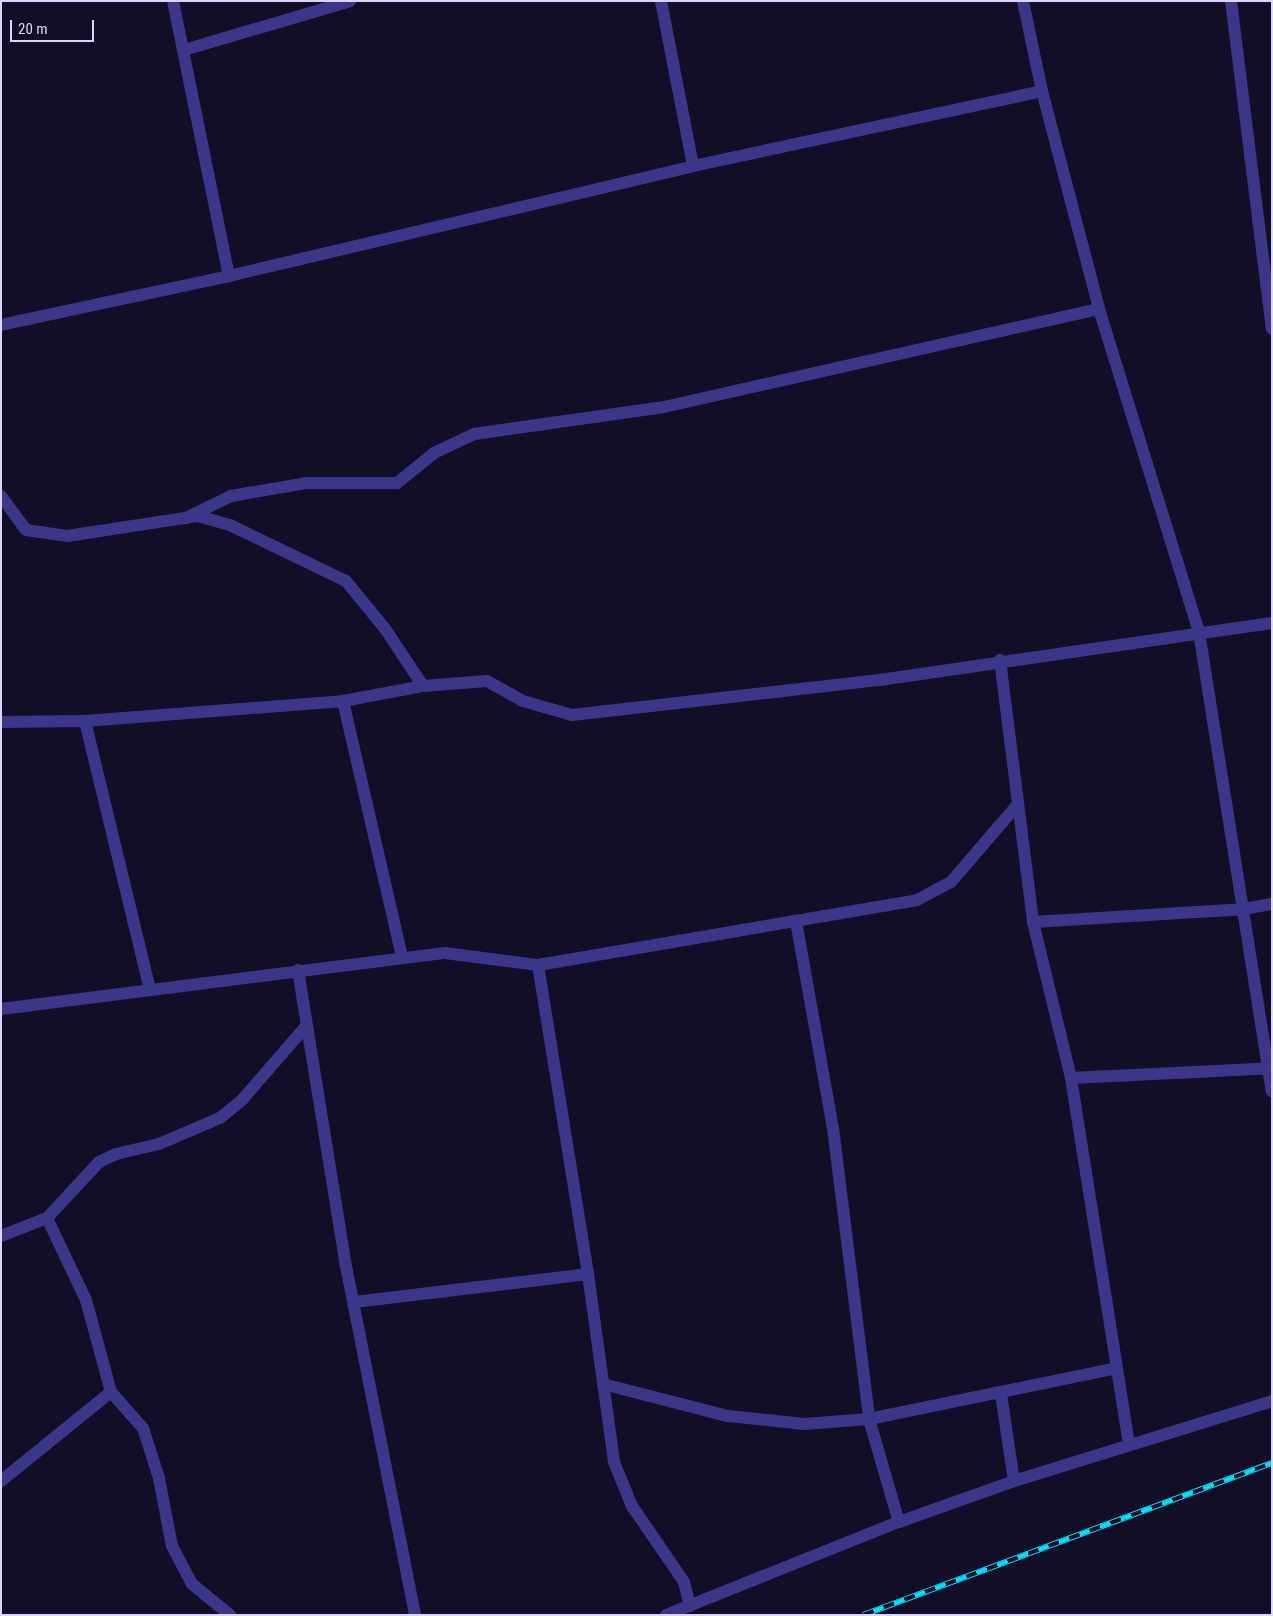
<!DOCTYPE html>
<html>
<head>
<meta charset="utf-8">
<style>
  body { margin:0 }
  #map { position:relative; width:1273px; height:1616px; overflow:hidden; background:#130e27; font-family:"Roboto Condensed",sans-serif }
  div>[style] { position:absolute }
  .minor>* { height:12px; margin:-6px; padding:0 6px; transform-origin:6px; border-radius:6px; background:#3c3689 }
  .rail>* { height:5.5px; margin-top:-2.75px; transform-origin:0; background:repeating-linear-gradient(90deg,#130e27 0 11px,#00deff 0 22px); box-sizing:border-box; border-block:1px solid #00deff }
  span { translate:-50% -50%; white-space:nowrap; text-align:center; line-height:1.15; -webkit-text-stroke:4px #130e27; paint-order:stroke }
  .frame { position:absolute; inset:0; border:2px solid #dad4ff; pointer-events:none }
  .scale { position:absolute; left:10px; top:20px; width:84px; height:22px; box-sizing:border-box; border:2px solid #dad4ff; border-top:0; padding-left:6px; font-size:15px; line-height:18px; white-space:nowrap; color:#dad4ff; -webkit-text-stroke:4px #130e27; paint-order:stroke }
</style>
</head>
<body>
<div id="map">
  <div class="minor">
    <i style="left:173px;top:1px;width:281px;rotate:78.5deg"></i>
    <i style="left:661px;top:1px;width:168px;rotate:79deg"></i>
    <i style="left:1023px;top:1px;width:92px;rotate:78.1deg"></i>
    <i style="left:1042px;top:91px;width:225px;rotate:75.3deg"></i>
    <i style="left:1099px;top:309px;width:338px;rotate:72.8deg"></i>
    <i style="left:1199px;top:632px;width:465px;rotate:81deg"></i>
    <i style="left:1231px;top:1px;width:330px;rotate:82.9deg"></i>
    <i style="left:184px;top:50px;width:173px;rotate:-16.4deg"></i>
    <i style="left:1px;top:325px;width:233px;rotate:-12.1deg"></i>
    <i style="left:229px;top:276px;width:477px;rotate:-13.3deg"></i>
    <i style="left:693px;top:166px;width:357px;rotate:-12.1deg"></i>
    <i style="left:1px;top:496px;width:42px;rotate:53.7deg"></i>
    <i style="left:26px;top:530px;width:41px;rotate:8.3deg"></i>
    <i style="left:67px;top:536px;width:133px;rotate:-8.7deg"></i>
    <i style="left:198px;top:516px;width:33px;rotate:16deg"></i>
    <i style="left:230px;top:525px;width:129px;rotate:25.8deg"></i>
    <i style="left:346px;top:581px;width:63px;rotate:50.8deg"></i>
    <i style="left:386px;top:630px;width:67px;rotate:56.5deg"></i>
    <i style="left:186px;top:518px;width:50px;rotate:-26.1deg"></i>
    <i style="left:231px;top:496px;width:76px;rotate:-9.8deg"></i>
    <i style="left:306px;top:483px;width:91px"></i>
    <i style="left:397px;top:483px;width:48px;rotate:-39deg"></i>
    <i style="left:434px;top:453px;width:44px;rotate:-25.4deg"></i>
    <i style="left:474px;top:434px;width:192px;rotate:-8.1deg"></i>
    <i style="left:664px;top:407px;width:446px;rotate:-12.7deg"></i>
    <i style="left:1000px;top:660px;width:264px;rotate:82.8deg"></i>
    <i style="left:1033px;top:922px;width:161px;rotate:76.3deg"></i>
    <i style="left:1071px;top:1078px;width:370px;rotate:81deg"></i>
    <i style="left:343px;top:701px;width:263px;rotate:77deg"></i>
    <i style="left:85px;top:721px;width:276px;rotate:76.4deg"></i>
    <i style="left:1px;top:722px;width:84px;rotate:-0.7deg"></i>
    <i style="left:85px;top:721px;width:259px;rotate:-4.4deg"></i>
    <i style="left:343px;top:701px;width:81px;rotate:-10.6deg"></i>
    <i style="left:423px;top:686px;width:64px;rotate:-4.5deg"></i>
    <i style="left:487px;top:681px;width:41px;rotate:29.1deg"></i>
    <i style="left:523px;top:701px;width:51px;rotate:15.9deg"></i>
    <i style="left:572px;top:715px;width:310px;rotate:-6.5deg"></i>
    <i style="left:880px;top:680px;width:396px;rotate:-8.3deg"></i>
    <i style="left:796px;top:921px;width:210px;rotate:79.9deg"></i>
    <i style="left:833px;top:1128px;width:293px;rotate:82.9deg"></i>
    <i style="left:869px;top:1419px;width:107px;rotate:73.8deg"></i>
    <i style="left:1033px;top:922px;width:210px;rotate:-3.5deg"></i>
    <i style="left:1243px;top:909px;width:29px;rotate:-10deg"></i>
    <i style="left:538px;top:965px;width:313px;rotate:80.8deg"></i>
    <i style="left:588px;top:1274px;width:190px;rotate:82.1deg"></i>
    <i style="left:614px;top:1462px;width:48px;rotate:67.8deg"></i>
    <i style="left:632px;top:1506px;width:92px;rotate:55.6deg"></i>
    <i style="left:684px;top:1582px;width:25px;rotate:76deg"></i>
    <i style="left:298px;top:970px;width:295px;rotate:80.8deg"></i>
    <i style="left:345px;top:1261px;width:361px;rotate:78.8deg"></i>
    <i style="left:1px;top:1009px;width:448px;rotate:-7.2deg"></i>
    <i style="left:445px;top:953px;width:94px;rotate:7.4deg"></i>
    <i style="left:538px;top:965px;width:385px;rotate:-9.7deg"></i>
    <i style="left:917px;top:900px;width:38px;rotate:-28deg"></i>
    <i style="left:951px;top:882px;width:103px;rotate:-49.3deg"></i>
    <i style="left:1071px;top:1078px;width:201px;rotate:-2.8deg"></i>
    <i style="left:47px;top:1218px;width:91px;rotate:64.6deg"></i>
    <i style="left:86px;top:1300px;width:95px;rotate:74.8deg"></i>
    <i style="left:111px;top:1392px;width:48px;rotate:48.4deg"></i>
    <i style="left:143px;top:1428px;width:52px;rotate:72.3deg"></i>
    <i style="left:159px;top:1478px;width:69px;rotate:79.2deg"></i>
    <i style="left:172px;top:1546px;width:43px;rotate:62.2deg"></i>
    <i style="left:192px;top:1584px;width:49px;rotate:39.2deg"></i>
    <i style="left:1px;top:1236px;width:49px;rotate:-21.4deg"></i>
    <i style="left:47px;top:1218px;width:76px;rotate:-47.1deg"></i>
    <i style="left:99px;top:1162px;width:19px;rotate:-25deg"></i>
    <i style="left:116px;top:1154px;width:44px;rotate:-13.1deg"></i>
    <i style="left:159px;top:1144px;width:66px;rotate:-23.1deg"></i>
    <i style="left:220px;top:1118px;width:28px;rotate:-39deg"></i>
    <i style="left:242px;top:1100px;width:99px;rotate:-49.1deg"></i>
    <i style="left:354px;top:1302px;width:236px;rotate:-6.8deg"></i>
    <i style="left:603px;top:1384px;width:129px;rotate:14.4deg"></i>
    <i style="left:728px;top:1416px;width:76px;rotate:6deg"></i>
    <i style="left:804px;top:1424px;width:65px;rotate:-4.4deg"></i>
    <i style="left:869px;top:1419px;width:253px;rotate:-11.6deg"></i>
    <i style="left:1001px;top:1394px;width:88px;rotate:81.5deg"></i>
    <i style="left:1px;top:1481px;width:141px;rotate:-39deg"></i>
    <i style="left:666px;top:1615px;width:251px;rotate:-21.8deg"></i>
    <i style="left:899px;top:1522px;width:122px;rotate:-19.6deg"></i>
    <i style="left:1014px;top:1481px;width:270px;rotate:-17.2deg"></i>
  </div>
  <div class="rail">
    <i style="left:863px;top:1615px;width:436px;rotate:-20.4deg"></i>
  </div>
  <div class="frame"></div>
  <div class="scale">20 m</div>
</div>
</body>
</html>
